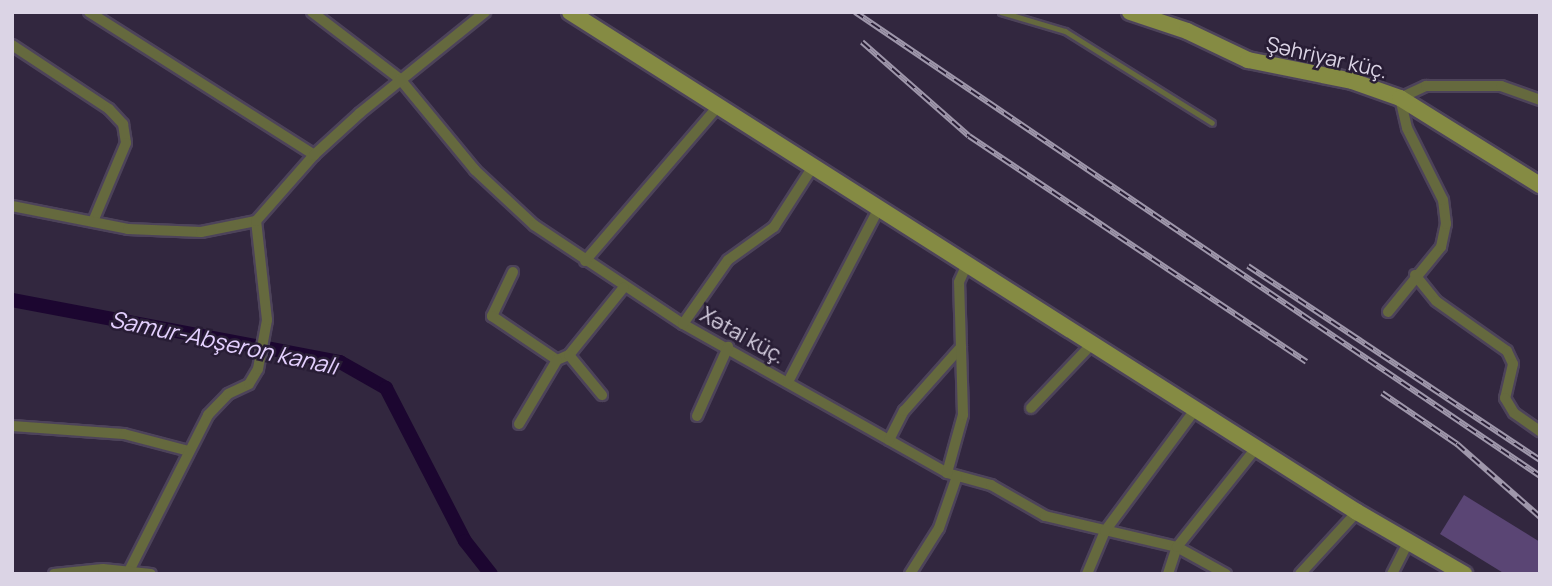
<!DOCTYPE html>
<html>
<head>
<meta charset="utf-8">
<style>
  body { margin:0 }
  #map { position:relative; width:1552px; height:586px; overflow:hidden; background:#32273f; font-family:Manrope,sans-serif }
  div>[style] { position:absolute }
  .canal>* { height:14px; margin:-7px; padding:0 7px; transform-origin:7px; border-radius:7px; background:#1c0630 }
  .building>* { inset:0; background:#5a4574 }
  .roads { filter:drop-shadow(2px 0 #4d435a) drop-shadow(-2px 0 #4d435a) drop-shadow(0 2px #4d435a) drop-shadow(0 -2px #4d435a) }
  .lane>* { height:5px; margin:-2.5px; padding:0 2.5px; transform-origin:2.5px; border-radius:2.5px; background:#65693e }
  .street>* { height:10px; margin:-5px; padding:0 5px; transform-origin:5px; border-radius:5px; background:#65693e }
  .secondary>* { height:16px; margin:-8px; padding:0 8px; transform-origin:8px; border-radius:8px; background:#858b43 }
  .rail>* { height:6px; margin-top:-3px; transform-origin:0; background:repeating-linear-gradient(90deg,#281d35 0 10px,#9f97ab 0 20px); box-sizing:border-box; border-block:2px solid #9f97ab }
  span { translate:-50% -50%; white-space:nowrap; text-align:center; line-height:1.15; -webkit-text-stroke:5px #281d35; paint-order:stroke }
  .street-label { font-size:21px; color:#dbd4e5 }
  .water-label { font-size:23px; color:#e4d0ff; font-style:italic }
  .frame { position:absolute; inset:0; border:14px solid #dbd4e5; pointer-events:none }
</style>
</head>
<body>
<div id="map">
  <div class="canal">
    <i style="left:12px;top:300px;width:334px;rotate:10.7deg"></i>
    <i style="left:340px;top:362px;width:53px;rotate:29.5deg"></i>
    <i style="left:386px;top:388px;width:172px;rotate:62.7deg"></i>
    <i style="left:465px;top:541px;width:42px;rotate:51.8deg"></i>
  </div>
  <div class="building">
    <i style="clip-path:polygon(1464px 495px,1540px 542px,1540px 574px,1505px 574px,1440px 534px)"></i>
  </div>
  <div class="roads">
    <div class="lane">
      <i style="left:1001px;top:12px;width:67px;rotate:16.5deg"></i>
      <i style="left:1065px;top:31px;width:173px;rotate:32deg"></i>
    </div>
    <div class="street">
      <i style="left:89px;top:12px;width:267px;rotate:32.4deg"></i>
      <i style="left:312px;top:12px;width:111px;rotate:37.3deg"></i>
      <i style="left:400px;top:79px;width:118px;rotate:50.5deg"></i>
      <i style="left:475px;top:170px;width:81px;rotate:43deg"></i>
      <i style="left:534px;top:225px;width:179px;rotate:33.6deg"></i>
      <i style="left:683px;top:324px;width:303px;rotate:29.4deg"></i>
      <i style="left:947px;top:473px;width:46px;rotate:15.3deg"></i>
      <i style="left:991px;top:485px;width:62px;rotate:29.9deg"></i>
      <i style="left:1045px;top:516px;width:136px;rotate:13.2deg"></i>
      <i style="left:1177px;top:547px;width:56px;rotate:28.9deg"></i>
      <i style="left:12px;top:45px;width:116px;rotate:33.4deg"></i>
      <i style="left:109px;top:109px;width:21px;rotate:47deg"></i>
      <i style="left:123px;top:124px;width:19px;rotate:81deg"></i>
      <i style="left:126px;top:143px;width:82px;rotate:112.8deg"></i>
      <i style="left:12px;top:206px;width:118px;rotate:11.2deg"></i>
      <i style="left:128px;top:229px;width:73px;rotate:2.4deg"></i>
      <i style="left:201px;top:232px;width:56px;rotate:-11.3deg"></i>
      <i style="left:585px;top:261px;width:206px;rotate:-49.3deg"></i>
      <i style="left:513px;top:272px;width:49px;rotate:115.5deg"></i>
      <i style="left:492px;top:316px;width:78px;rotate:34.1deg"></i>
      <i style="left:557px;top:360px;width:13px;rotate:-23deg"></i>
      <i style="left:569px;top:355px;width:87px;rotate:-51deg"></i>
      <i style="left:1415px;top:275px;width:33px;rotate:51deg"></i>
      <i style="left:1436px;top:301px;width:87px;rotate:35.2deg"></i>
      <i style="left:1507px;top:351px;width:14px;rotate:65deg"></i>
      <i style="left:1513px;top:364px;width:35px;rotate:103deg"></i>
      <i style="left:1505px;top:398px;width:17px;rotate:59deg"></i>
      <i style="left:1514px;top:413px;width:32px;rotate:35deg"></i>
      <i style="left:1388px;top:312px;width:84px;rotate:-50.8deg"></i>
      <i style="left:1441px;top:247px;width:24px;rotate:-78deg"></i>
      <i style="left:1446px;top:224px;width:24px;rotate:-97deg"></i>
      <i style="left:1443px;top:200px;width:80px;rotate:-116.6deg"></i>
      <i style="left:1407px;top:128px;width:31px;rotate:-103deg"></i>
      <i style="left:1400px;top:98px;width:29px;rotate:-25deg"></i>
      <i style="left:1426px;top:86px;width:75px"></i>
      <i style="left:1501px;top:86px;width:41px;rotate:19.7deg"></i>
      <i style="left:683px;top:324px;width:78px;rotate:-54.9deg"></i>
      <i style="left:728px;top:260px;width:57px;rotate:-35.7deg"></i>
      <i style="left:774px;top:227px;width:70px;rotate:-57.2deg"></i>
      <i style="left:569px;top:355px;width:52px;rotate:50.5deg"></i>
      <i style="left:788px;top:382px;width:194px;rotate:-62.4deg"></i>
      <i style="left:1031px;top:408px;width:88px;rotate:-46.4deg"></i>
      <i style="left:697px;top:416px;width:76px;rotate:-65.8deg"></i>
      <i style="left:519px;top:424px;width:74px;rotate:-59.3deg"></i>
      <i style="left:12px;top:426px;width:112px;rotate:4.1deg"></i>
      <i style="left:124px;top:434px;width:67px;rotate:14.7deg"></i>
      <i style="left:889px;top:440px;width:33px;rotate:-63deg"></i>
      <i style="left:904px;top:411px;width:86px;rotate:-48.3deg"></i>
      <i style="left:947px;top:473px;width:60px;rotate:-74.6deg"></i>
      <i style="left:963px;top:415px;width:133px;rotate:-91.7deg"></i>
      <i style="left:959px;top:282px;width:17px;rotate:-66deg"></i>
      <i style="left:130px;top:569px;width:173px;rotate:-63.1deg"></i>
      <i style="left:208px;top:415px;width:29px;rotate:-46deg"></i>
      <i style="left:228px;top:394px;width:23px;rotate:-25deg"></i>
      <i style="left:249px;top:384px;width:17px;rotate:-59deg"></i>
      <i style="left:258px;top:369px;width:50px;rotate:-79.6deg"></i>
      <i style="left:267px;top:320px;width:100px;rotate:-96.3deg"></i>
      <i style="left:256px;top:221px;width:88px;rotate:-48.7deg"></i>
      <i style="left:314px;top:155px;width:62px;rotate:-42.4deg"></i>
      <i style="left:360px;top:113px;width:161px;rotate:-38.9deg"></i>
      <i style="left:54px;top:574px;width:49px;rotate:-5.8deg"></i>
      <i style="left:103px;top:569px;width:48px;rotate:5.9deg"></i>
      <i style="left:910px;top:574px;width:54px;rotate:-57.8deg"></i>
      <i style="left:939px;top:528px;width:55px;rotate:-70.9deg"></i>
      <i style="left:1087px;top:574px;width:47px;rotate:-67.3deg"></i>
      <i style="left:1105px;top:531px;width:151px;rotate:-53.4deg"></i>
      <i style="left:1168px;top:574px;width:28px;rotate:-72deg"></i>
      <i style="left:1177px;top:547px;width:127px;rotate:-51.4deg"></i>
      <i style="left:1300px;top:574px;width:84px;rotate:-47.4deg"></i>
      <i style="left:1392px;top:574px;width:35px;rotate:-63deg"></i>
    </div>
    <div class="secondary">
      <i style="left:570px;top:12px;width:932px;rotate:32.43deg"></i>
      <i style="left:1357px;top:512px;width:124px;rotate:30.1deg"></i>
      <i style="left:1130px;top:12px;width:60px;rotate:18.4deg"></i>
      <i style="left:1187px;top:31px;width:68px;rotate:25.4deg"></i>
      <i style="left:1248px;top:60px;width:106px;rotate:11.4deg"></i>
      <i style="left:1352px;top:81px;width:51px;rotate:19.5deg"></i>
      <i style="left:1400px;top:98px;width:165px;rotate:31.9deg"></i>
    </div>
  </div>
  <div class="rail">
    <i style="left:855px;top:12px;width:827px;rotate:34.11deg"></i>
    <i style="left:862px;top:42px;width:142px;rotate:41.3deg"></i>
    <i style="left:969px;top:136px;width:406px;rotate:33.8deg"></i>
    <i style="left:1248px;top:266px;width:351px;rotate:33.6deg"></i>
    <i style="left:1382px;top:393px;width:91px;rotate:34.2deg"></i>
    <i style="left:1457px;top:444px;width:111px;rotate:41.3deg"></i>
  </div>
  <div class="street-label">
    <span style="left:1327px;top:57px;rotate:13deg">Şəhriyar küç.</span>
    <span style="left:743px;top:335px;rotate:29deg">Xətai küç.</span>
  </div>
  <div class="water-label">
    <span style="left:224px;top:342px;rotate:12deg">Samur-Abşeron kanalı</span>
  </div>
  <div class="frame"></div>
</div>
</body>
</html>
